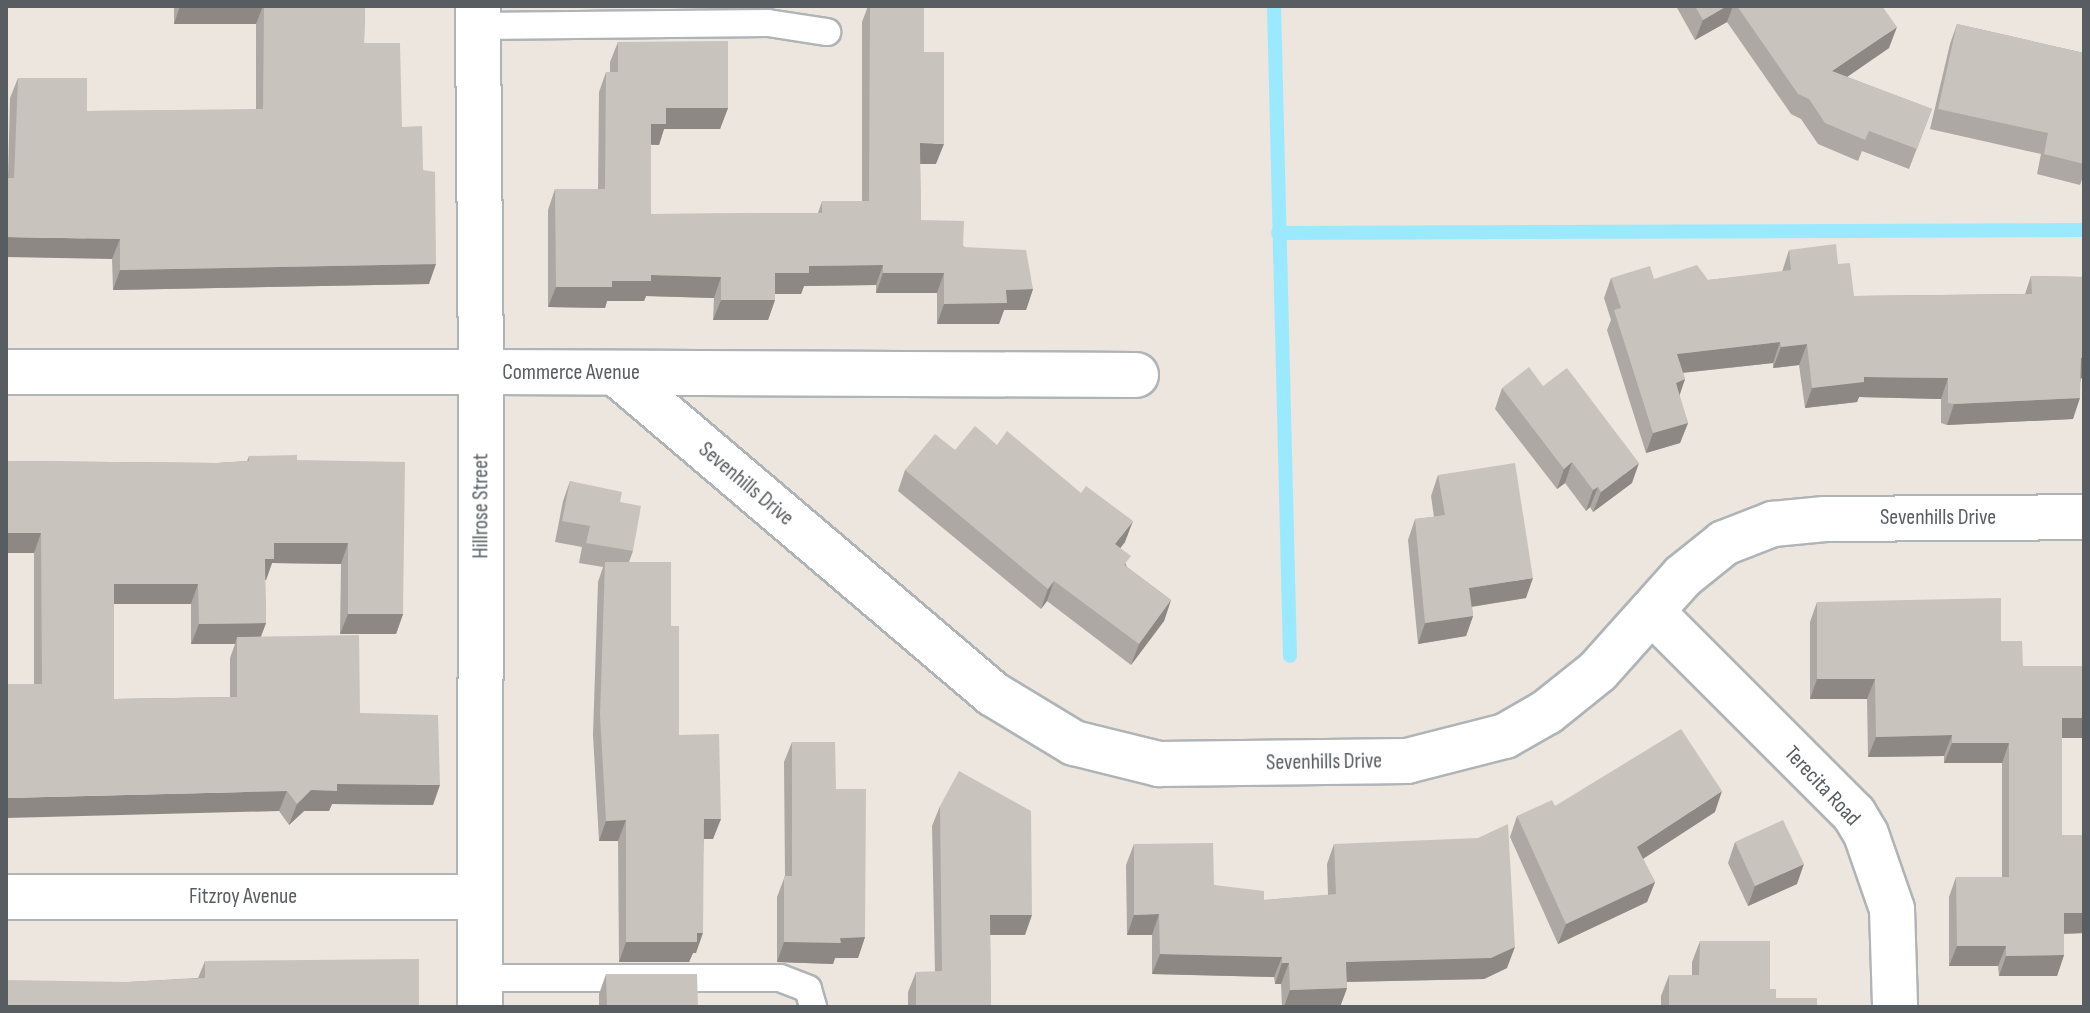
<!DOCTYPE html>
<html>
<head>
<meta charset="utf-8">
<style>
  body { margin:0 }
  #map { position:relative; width:2090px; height:1013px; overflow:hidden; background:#ece6de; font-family:"Sofia Sans Condensed",sans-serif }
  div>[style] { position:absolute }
  .stream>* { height:14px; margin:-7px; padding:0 7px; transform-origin:7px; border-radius:7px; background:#9be9ff }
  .roads { filter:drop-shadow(2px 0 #afb4b7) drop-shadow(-2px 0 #afb4b7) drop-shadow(0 2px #afb4b7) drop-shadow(0 -2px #afb4b7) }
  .lane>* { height:26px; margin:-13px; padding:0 13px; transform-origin:13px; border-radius:13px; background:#fff }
  .street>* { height:44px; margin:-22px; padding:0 22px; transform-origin:22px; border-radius:22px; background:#fff }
  .secondary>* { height:44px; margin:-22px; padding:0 22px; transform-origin:22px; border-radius:22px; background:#fff }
  .wall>* { inset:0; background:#ada8a3 }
  .shaded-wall>* { inset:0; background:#8d8884 }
  .building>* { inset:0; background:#c9c3bd }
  span { translate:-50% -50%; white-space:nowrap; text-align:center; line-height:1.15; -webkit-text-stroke:7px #fff; paint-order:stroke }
  .street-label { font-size:22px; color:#575d60 }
  .frame { position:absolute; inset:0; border:8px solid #575d60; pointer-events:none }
</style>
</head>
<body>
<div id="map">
  <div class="stream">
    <i style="left:1274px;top:6px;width:650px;rotate:88.59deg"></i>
    <i style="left:1278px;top:233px;width:806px;rotate:-0.21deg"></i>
  </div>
  <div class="roads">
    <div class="lane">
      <i style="left:479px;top:26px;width:289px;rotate:-0.6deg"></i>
      <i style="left:768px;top:23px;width:60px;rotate:8.7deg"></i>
      <i style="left:480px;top:978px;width:300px"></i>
      <i style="left:780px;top:978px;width:30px;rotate:21deg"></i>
      <i style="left:808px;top:989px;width:19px;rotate:74deg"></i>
    </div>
    <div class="street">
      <i style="left:617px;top:374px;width:494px;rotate:40.4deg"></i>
      <i style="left:993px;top:694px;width:95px;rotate:31.2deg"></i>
      <i style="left:1074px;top:743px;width:88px;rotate:13.9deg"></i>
      <i style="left:1159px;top:764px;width:248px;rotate:-0.7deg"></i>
      <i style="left:1407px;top:761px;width:101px;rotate:-14.3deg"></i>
      <i style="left:1505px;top:736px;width:48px;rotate:-29.7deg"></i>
      <i style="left:1547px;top:712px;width:65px;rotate:-38.8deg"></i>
      <i style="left:1598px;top:671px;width:127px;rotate:-48.2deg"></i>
      <i style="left:1683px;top:576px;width:53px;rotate:-38.8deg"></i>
      <i style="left:1724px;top:543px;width:53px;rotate:-21.2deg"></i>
      <i style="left:1773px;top:524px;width:52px;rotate:-5.5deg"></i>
      <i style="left:1825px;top:519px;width:259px;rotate:-0.4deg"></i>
      <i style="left:1652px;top:612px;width:286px;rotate:45deg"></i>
      <i style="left:1854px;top:814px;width:23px;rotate:59deg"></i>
      <i style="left:1866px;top:834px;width:79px;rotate:70.9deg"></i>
      <i style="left:1892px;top:909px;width:98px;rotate:88.2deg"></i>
      <i style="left:6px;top:897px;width:474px"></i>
      <i style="left:480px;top:1007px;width:635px;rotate:-89.91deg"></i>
      <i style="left:481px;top:372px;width:655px;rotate:0.26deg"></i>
    </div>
    <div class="secondary">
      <i style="left:6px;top:372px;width:475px"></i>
      <i style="left:481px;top:372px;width:366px;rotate:-90.5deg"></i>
    </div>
  </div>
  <div class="wall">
    <i style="clip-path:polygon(174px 6px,365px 6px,364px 43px,402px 127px,423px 170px,429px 284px,113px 290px,112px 259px,8px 178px,10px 98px,18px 78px,87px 111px,256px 110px,256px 24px,174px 24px)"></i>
    <i style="clip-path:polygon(868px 6px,924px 6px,924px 52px,936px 164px,920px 164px,921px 220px,1033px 289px,1026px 310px,1004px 310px,999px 324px,937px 324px,937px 293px,876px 293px,876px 285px,804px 286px,801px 294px,775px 294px,775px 300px,768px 320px,713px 320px,714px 298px,646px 296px,644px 301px,607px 301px,605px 308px,548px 307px,548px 210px,555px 189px,598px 189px,599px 92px,606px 72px,610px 72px,610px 62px,618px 42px,728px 108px,720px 129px,664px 129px,659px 145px,651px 145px,651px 214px,818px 213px,822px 201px,862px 201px,862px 22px)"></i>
    <i style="clip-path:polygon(1676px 6px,1882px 6px,1889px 48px,1847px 77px,1932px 109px,1909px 169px,1862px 151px,1858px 161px,1818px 144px,1801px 119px,1791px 114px,1727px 22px,1695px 40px)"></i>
    <i style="clip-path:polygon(1957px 24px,2084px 53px,2084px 174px,2080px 185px,2037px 174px,2041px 154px,1930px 129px,1950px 44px)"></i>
    <i style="clip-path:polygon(1789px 250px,1838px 264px,1854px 296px,2025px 294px,2031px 276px,2084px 277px,2084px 378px,2081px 378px,2073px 419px,1947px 425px,1941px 423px,1941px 399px,1859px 397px,1857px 402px,1805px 408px,1799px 365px,1773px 368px,1773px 363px,1683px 373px,1685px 379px,1679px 395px,1688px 423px,1680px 443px,1646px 453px,1607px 330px,1611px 320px,1604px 298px,1611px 278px,1708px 280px,1782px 272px)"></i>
    <i style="clip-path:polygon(1543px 386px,1632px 483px,1593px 512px,1590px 507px,1586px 511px,1565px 483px,1557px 489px,1495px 409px,1502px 388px)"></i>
    <i style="clip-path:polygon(997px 445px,1125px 542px,1120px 548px,1127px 567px,1171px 600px,1164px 621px,1131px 665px,1047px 601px,1041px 609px,898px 491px,905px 470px,955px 450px)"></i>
    <i style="clip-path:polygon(evenodd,249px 456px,297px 460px,403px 614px,396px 634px,340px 634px,341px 564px,272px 563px,266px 580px,265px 580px,266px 623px,261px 637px,360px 713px,433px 805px,332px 804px,329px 811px,304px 811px,289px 825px,279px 811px,34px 684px,34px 553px,6px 461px,217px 463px,247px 461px,249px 456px,114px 604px,191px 604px,191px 644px,235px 644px,230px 658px,230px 697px,114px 699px,114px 604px)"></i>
    <i style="clip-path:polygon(1438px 475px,1526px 598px,1472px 607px,1473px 616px,1466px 636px,1418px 644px,1408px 540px,1415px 519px,1434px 517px,1431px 496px)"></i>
    <i style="clip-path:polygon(570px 481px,620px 502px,633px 551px,629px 562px,671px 626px,679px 735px,713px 839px,704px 839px,696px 953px,693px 953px,689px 962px,619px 962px,618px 841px,599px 841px,593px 735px,598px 582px,603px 567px,579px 563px,582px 547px,555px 542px,563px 501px)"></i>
    <i style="clip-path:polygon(1817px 602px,2001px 641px,2084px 738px,2062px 738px,2062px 835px,2084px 835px,2084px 933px,2064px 934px,2064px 955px,2057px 976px,1999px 976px,1998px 966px,1949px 966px,1949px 897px,1956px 877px,2002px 877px,2002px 763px,1944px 763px,1944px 756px,1868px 757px,1867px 699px,1810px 699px,1810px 622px)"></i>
    <i style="clip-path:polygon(792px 742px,836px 789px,865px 937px,858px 958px,835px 958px,833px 964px,777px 962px,777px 897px,785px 876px,784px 762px)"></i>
    <i style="clip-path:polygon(940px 806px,1025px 935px,990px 935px,991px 1007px,908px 1007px,908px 992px,916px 972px,935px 972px,932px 826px)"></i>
    <i style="clip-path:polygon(1555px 806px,1715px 812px,1643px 859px,1655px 882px,1647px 902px,1558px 944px,1510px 837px,1517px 816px)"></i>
    <i style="clip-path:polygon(1735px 842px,1797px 884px,1748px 906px,1728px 863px)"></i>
    <i style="clip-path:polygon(1134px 844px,1214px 885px,1264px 900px,1328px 895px,1327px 864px,1334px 844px,1507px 968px,1484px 979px,1347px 982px,1347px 988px,1340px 1007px,1282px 1007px,1281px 984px,1275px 984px,1274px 977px,1152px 974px,1152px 935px,1127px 935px,1126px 865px)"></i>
    <i style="clip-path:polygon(1700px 941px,1770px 989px,1776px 998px,1817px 1007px,1661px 1007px,1661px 996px,1669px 975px,1692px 975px,1692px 962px)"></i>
    <i style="clip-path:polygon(205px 961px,419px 1007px,128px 982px,198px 978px)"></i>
    <i style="clip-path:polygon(606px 974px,698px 1007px,599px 1007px,599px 994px)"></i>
  </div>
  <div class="shaded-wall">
    <i style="clip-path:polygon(180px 6px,263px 6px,256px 24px,174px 24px)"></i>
    <i style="clip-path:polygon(1727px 6px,1733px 6px,1727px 22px,1695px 40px,1703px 20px)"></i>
    <i style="clip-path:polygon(1897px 27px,1889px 48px,1825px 92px,1832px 71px)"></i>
    <i style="clip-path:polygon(666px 108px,728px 108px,720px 129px,664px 129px,659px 145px,643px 144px,651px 124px)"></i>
    <i style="clip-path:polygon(920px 143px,944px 144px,936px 164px,912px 164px)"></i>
    <i style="clip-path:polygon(6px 237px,120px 239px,112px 259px,6px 257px)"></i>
    <i style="clip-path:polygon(436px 264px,429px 284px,113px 290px,120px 270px)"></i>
    <i style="clip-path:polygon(883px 265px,876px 285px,804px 286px,801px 294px,768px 294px,775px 273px,809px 266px)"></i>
    <i style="clip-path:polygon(883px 273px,944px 273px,937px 293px,876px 293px)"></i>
    <i style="clip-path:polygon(651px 275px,721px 277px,714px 298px,646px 296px,644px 301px,607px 301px,605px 308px,548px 307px,556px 287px)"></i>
    <i style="clip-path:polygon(1033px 289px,1026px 310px,1004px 310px,999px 324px,937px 324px,944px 304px,1006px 290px)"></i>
    <i style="clip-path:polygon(721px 300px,775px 300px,768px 320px,713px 320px)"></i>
    <i style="clip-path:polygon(1780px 342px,1773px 363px,1670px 374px,1677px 354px)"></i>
    <i style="clip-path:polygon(1807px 344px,1799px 365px,1773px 368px,1781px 347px)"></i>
    <i style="clip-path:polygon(2081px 358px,2084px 358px,2084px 378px,2073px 379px)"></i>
    <i style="clip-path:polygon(1864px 377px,1948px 378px,1941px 399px,1859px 397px,1857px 402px,1805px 408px,1812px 388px)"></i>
    <i style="clip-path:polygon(1685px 379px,1678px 400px,1676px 383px)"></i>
    <i style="clip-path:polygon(2080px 398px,2073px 419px,1947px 425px,1954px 404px)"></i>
    <i style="clip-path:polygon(1688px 423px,1680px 443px,1646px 453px,1653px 433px)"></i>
    <i style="clip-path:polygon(1572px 462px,1565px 483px,1557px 489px,1564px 469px)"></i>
    <i style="clip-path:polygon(1639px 463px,1632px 483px,1593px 512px,1601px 492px)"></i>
    <i style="clip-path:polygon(1598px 487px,1590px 507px,1586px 511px,1593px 490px)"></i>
    <i style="clip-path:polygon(1133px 521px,1125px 542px,1108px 564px,1115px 544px)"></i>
    <i style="clip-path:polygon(6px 533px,41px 533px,34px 553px,6px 553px)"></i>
    <i style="clip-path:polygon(274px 543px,348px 543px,341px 564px,272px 563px,266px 580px,257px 580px,265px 559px)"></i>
    <i style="clip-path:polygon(1533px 578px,1526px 598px,1462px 608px,1469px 588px)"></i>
    <i style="clip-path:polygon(1054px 581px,1047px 601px,1041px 609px,1048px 589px)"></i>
    <i style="clip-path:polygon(114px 584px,198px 584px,191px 604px,106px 604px)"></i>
    <i style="clip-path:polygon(1171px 600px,1164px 621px,1131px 665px,1139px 644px)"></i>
    <i style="clip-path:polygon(348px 614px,403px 614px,396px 634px,340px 634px)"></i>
    <i style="clip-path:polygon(1473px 616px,1466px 636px,1418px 644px,1425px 623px)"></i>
    <i style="clip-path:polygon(266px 623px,258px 643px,237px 637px,235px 644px,191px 644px,199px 624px)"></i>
    <i style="clip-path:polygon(1817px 679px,1875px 679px,1867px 699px,1810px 699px)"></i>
    <i style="clip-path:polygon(2062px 718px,2084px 718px,2084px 738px,2054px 738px)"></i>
    <i style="clip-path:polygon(1952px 735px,1944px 756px,1868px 757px,1876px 737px)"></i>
    <i style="clip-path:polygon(1952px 743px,2009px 743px,2002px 763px,1944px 763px)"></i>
    <i style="clip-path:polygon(337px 784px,440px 785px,433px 805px,332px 804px,329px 811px,304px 811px,289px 825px,297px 804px,311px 790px)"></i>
    <i style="clip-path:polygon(287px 791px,279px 811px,6px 818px,6px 798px)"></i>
    <i style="clip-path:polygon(1722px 791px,1715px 812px,1630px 867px,1637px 847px)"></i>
    <i style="clip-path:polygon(704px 819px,721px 819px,713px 839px,696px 839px)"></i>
    <i style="clip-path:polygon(626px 820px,618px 841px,599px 841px,606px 821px)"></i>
    <i style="clip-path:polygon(1804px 864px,1797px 884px,1748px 906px,1755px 886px)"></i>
    <i style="clip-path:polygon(1655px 882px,1647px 902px,1558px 944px,1566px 924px)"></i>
    <i style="clip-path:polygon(2064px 913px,2084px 913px,2084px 933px,2056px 934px)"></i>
    <i style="clip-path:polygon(1159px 914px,1152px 935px,1127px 935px,1134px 915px)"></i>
    <i style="clip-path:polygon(990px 915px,1032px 915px,1025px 935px,982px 935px)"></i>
    <i style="clip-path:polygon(697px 933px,703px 933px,696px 953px,693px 953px,689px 962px,619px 962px,626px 942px)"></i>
    <i style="clip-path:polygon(865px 937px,858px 958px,835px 958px,833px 964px,777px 962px,784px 942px)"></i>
    <i style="clip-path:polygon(1957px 946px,2006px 946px,1998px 966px,1949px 966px)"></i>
    <i style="clip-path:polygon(1515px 947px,1507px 968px,1484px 979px,1339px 982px,1346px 962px)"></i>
    <i style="clip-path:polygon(1160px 954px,1282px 957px,1274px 977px,1152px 974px)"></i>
    <i style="clip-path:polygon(2064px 955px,2057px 976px,1999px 976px,2006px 956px)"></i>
    <i style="clip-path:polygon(1282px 963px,1289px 963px,1281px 984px,1275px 984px)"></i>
    <i style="clip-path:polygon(1347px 988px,1340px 1007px,1284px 1007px,1290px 990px)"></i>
  </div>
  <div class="building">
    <i style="clip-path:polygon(264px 6px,365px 6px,364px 43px,400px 43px,402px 127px,422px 126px,423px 170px,435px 172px,436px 264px,120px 270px,120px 239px,6px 237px,6px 178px,14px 178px,18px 78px,87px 78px,87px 111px,263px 109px)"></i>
    <i style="clip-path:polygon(870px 6px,924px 6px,924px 52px,944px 52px,944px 144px,920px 143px,921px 220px,964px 221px,963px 247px,1026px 250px,1033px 289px,1006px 290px,1007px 303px,944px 304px,944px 273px,883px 273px,883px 265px,809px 266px,809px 273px,775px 273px,775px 300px,721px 300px,721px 277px,651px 275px,651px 281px,612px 281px,612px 287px,556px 287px,555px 189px,605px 189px,606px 72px,618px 72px,618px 42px,728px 41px,728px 108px,666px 108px,666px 124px,651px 124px,651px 214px,822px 213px,822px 201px,869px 201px)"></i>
    <i style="clip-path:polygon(1695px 6px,1727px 6px,1703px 20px)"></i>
    <i style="clip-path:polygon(1737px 6px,1882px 6px,1897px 27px,1832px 71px,1932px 109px,1917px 149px,1869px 131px,1865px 140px,1825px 123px,1809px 99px,1798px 94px)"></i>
    <i style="clip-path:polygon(1957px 24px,2084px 53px,2084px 164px,2044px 154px,2048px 133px,1938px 109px)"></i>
    <i style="clip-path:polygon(1836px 244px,1838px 264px,1850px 263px,1854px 296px,2032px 294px,2031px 276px,2084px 277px,2084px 358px,2081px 358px,2080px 398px,1954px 404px,1948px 403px,1948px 378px,1864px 377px,1864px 382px,1812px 388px,1807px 344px,1781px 347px,1780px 342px,1677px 354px,1685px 379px,1676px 383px,1688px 423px,1653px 433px,1614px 310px,1621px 308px,1611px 278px,1650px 266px,1654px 279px,1697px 265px,1708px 280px,1791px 270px,1789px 250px)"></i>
    <i style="clip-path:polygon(1529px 367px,1543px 386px,1567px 368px,1639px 463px,1601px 492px,1598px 487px,1593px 490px,1572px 462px,1564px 469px,1502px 388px)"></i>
    <i style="clip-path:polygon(975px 426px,997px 445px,1007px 431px,1081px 493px,1086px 486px,1133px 521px,1115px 544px,1131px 556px,1124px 565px,1171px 600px,1139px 644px,1054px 581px,1048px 589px,905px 470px,935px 434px,955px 450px)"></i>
    <i style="clip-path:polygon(297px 455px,297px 460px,405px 462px,403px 614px,348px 614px,348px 543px,274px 543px,274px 559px,265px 559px,266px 623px,199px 624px,198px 584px,114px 584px,114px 699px,237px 697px,237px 637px,359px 635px,360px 713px,438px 715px,440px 785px,337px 784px,337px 791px,311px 790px,297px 804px,287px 791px,6px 798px,6px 684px,42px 684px,41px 533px,6px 533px,6px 461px,217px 463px,249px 461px,249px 456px)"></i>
    <i style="clip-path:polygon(1515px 463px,1533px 578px,1469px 588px,1473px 616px,1425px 623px,1415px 519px,1445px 515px,1438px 475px)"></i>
    <i style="clip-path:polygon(570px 481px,622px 492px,620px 502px,641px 506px,633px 551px,586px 543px,590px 526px,562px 521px)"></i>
    <i style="clip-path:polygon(605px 562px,671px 562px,671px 626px,679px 626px,679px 735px,719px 734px,721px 819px,704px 819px,703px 933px,697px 933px,697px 942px,626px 942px,626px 820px,606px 821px,600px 715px)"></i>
    <i style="clip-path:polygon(2001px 598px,2001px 641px,2022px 641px,2023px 666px,2084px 666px,2084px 718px,2062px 718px,2062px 835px,2084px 835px,2084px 913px,2064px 913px,2064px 955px,2006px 956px,2006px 946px,1957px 946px,1956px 877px,2009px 877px,2009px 743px,1952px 743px,1952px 735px,1876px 737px,1875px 679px,1817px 679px,1817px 602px)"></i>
    <i style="clip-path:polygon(1681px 729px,1722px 791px,1637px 847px,1655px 882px,1566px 924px,1517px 816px,1552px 800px,1555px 806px)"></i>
    <i style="clip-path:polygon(792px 742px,835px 742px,836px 789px,866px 789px,865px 937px,840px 938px,841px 943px,784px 942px,784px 876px,792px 876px)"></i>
    <i style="clip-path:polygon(959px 771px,1031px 811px,1032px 915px,990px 915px,991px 1007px,916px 1007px,916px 972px,942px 971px,940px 806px)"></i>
    <i style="clip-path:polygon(1783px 820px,1804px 864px,1755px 886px,1735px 842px)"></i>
    <i style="clip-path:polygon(1508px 824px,1515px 947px,1491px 958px,1346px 962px,1347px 988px,1290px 990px,1289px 963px,1282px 963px,1282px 957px,1160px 954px,1159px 914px,1134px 915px,1134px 844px,1213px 843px,1214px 885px,1264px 891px,1264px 900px,1336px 894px,1334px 844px,1478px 838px)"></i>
    <i style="clip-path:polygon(1700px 941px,1770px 941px,1770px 989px,1776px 989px,1776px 998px,1817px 998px,1817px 1007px,1669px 1007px,1669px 975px,1699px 975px)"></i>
    <i style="clip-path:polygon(419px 959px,419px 1007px,6px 1007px,6px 980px,128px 982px,205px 978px,205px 961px)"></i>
    <i style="clip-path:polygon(606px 974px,697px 974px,698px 1007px,607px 1007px)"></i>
  </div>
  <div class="street-label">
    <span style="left:571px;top:373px">Commerce Avenue</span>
    <span style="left:746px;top:484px;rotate:40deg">Sevenhills Drive</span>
    <span style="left:481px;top:506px;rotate:-90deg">Hillrose Street</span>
    <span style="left:1938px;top:518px">Sevenhills Drive</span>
    <span style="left:1324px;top:762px;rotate:-1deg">Sevenhills Drive</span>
    <span style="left:1822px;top:786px;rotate:47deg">Terecita Road</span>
    <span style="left:243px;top:897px">Fitzroy Avenue</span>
  </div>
  <div class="frame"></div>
</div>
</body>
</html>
